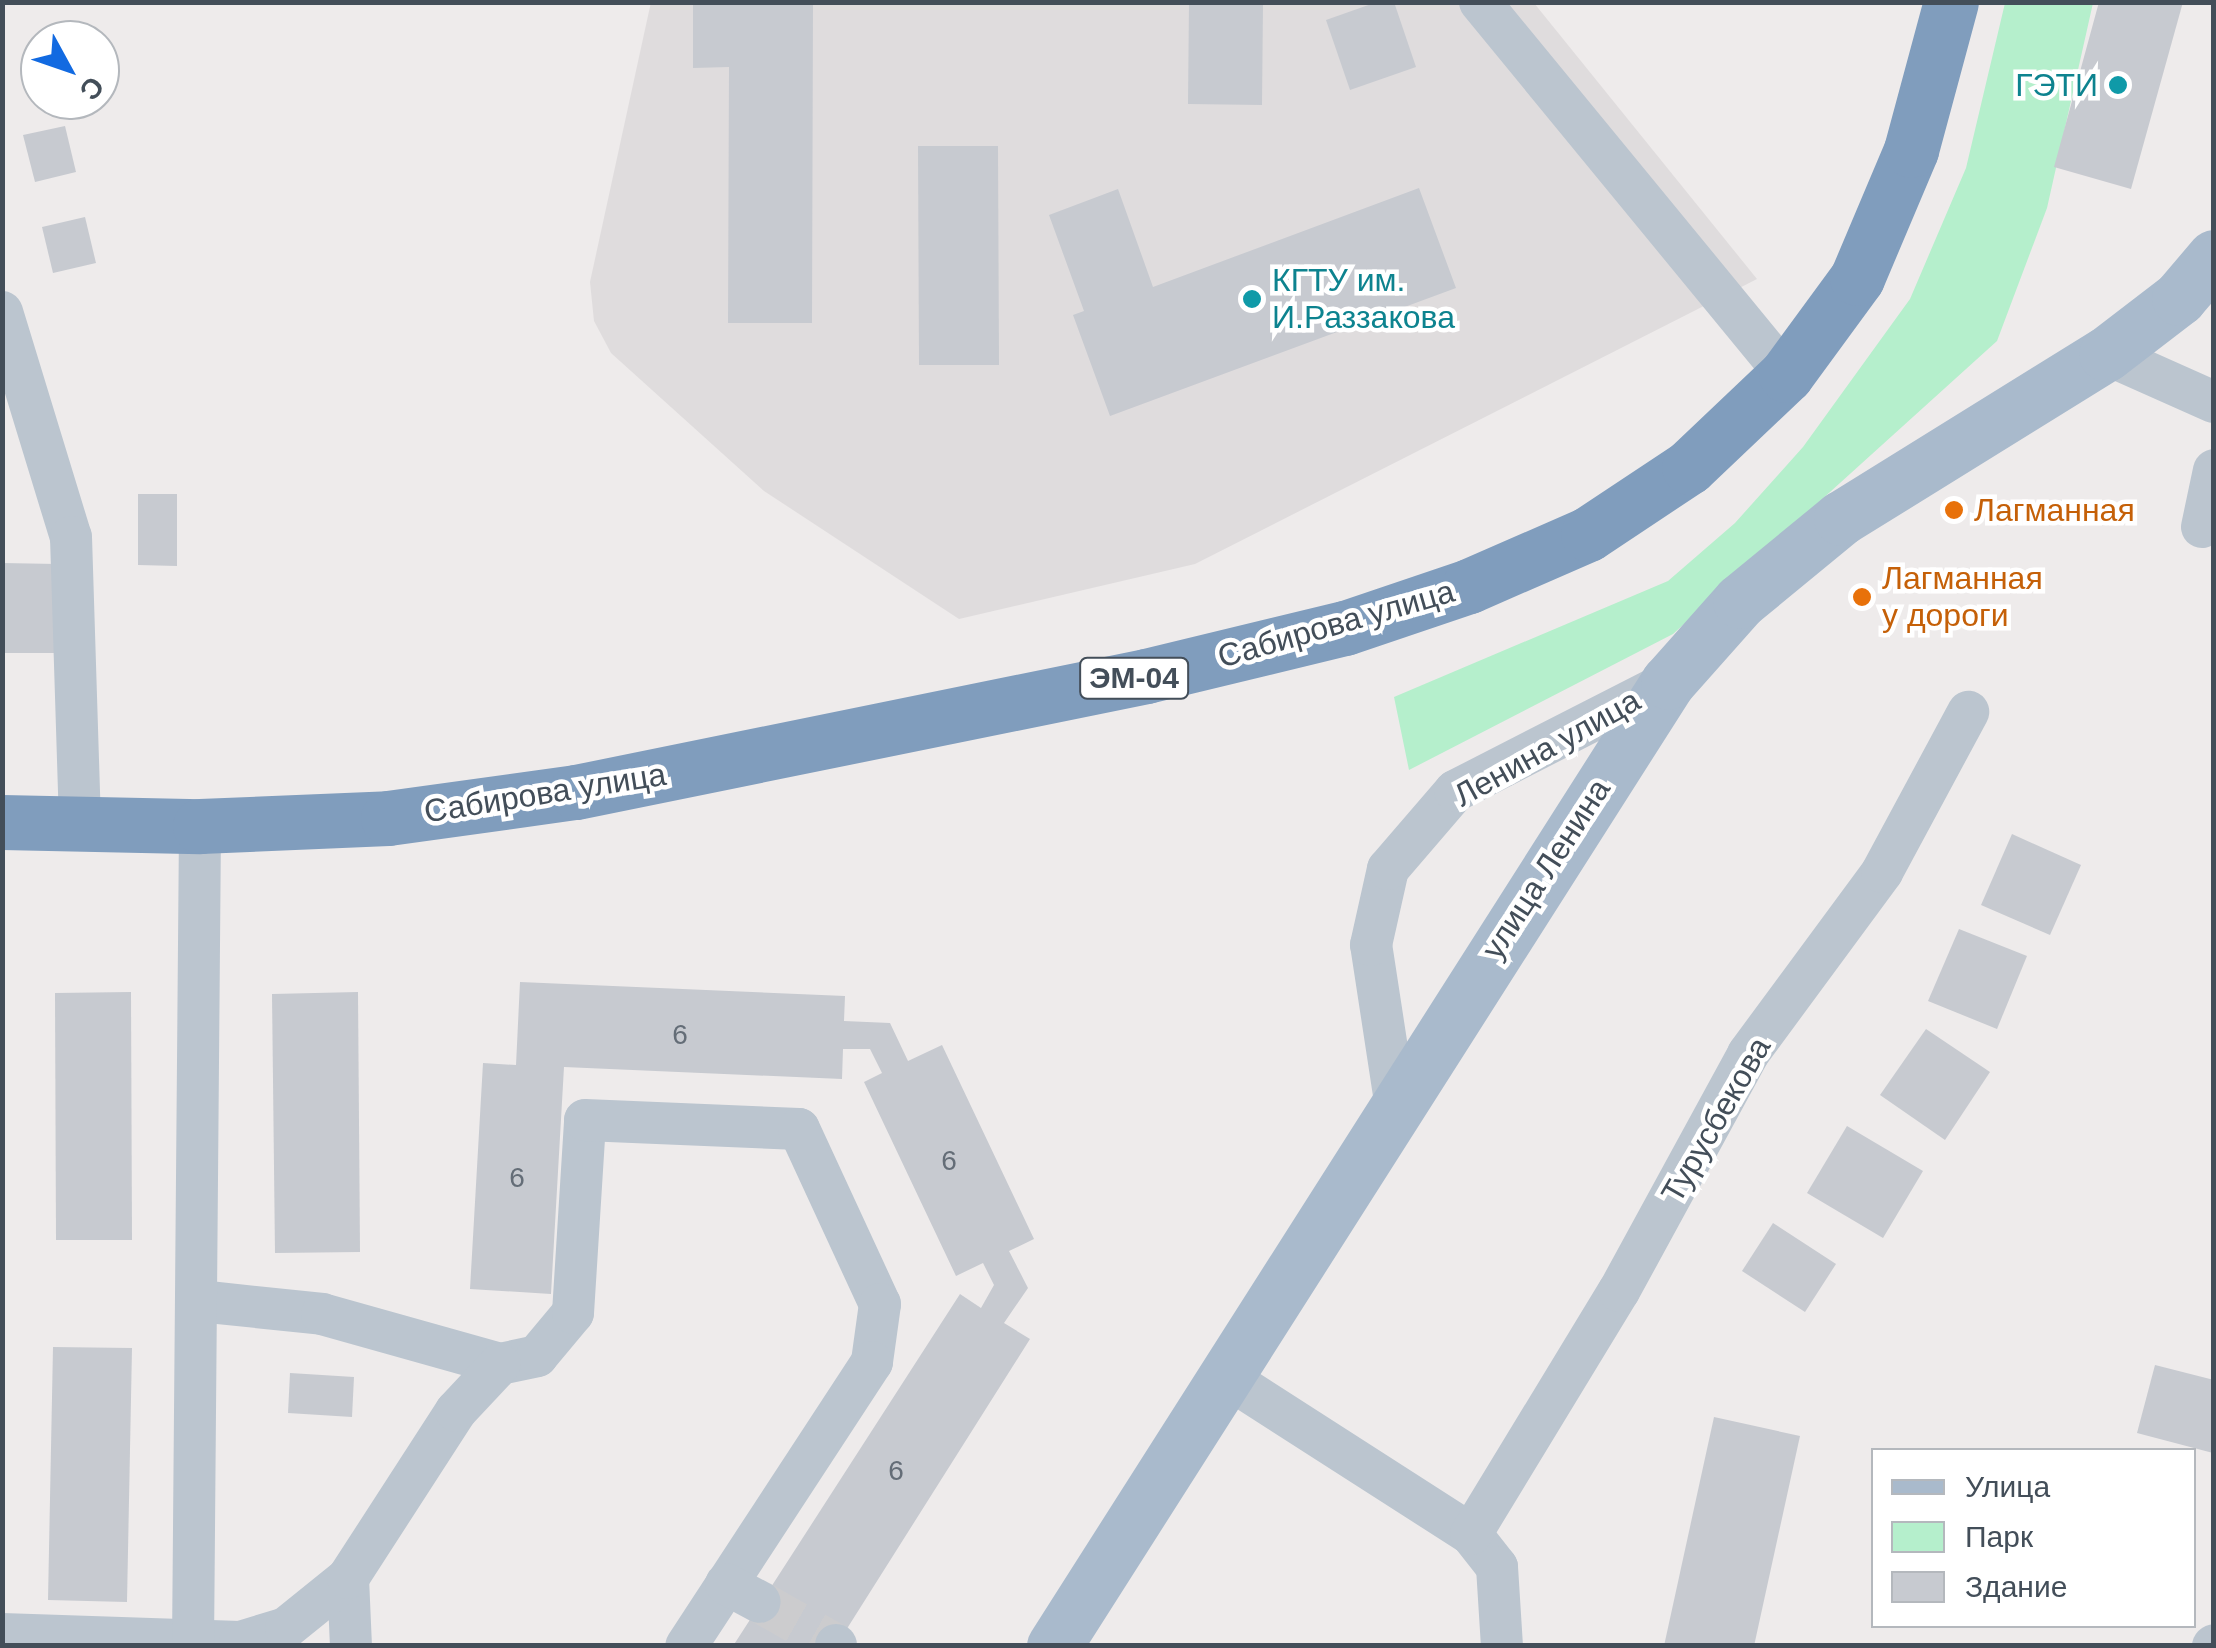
<!DOCTYPE html>
<html>
<head>
<meta charset="utf-8">
<style>
  body { margin:0 }
  #map { position:relative; width:2216px; height:1648px; overflow:hidden; background:#eeebeb; font-family:Helvetica,sans-serif }
  div>[style] { position:absolute }
  .education>* { inset:0; background:#dfdcdd }
  .green>* { inset:0; background:#b5efcc }
  .building>* { inset:0; background:#c7cad0 }
  .minor-tunnel>* { height:42px; margin-top:-21px; transform-origin:0; background:repeating-linear-gradient(90deg,#ccccce 0 42px,transparent 0 63px) }
  .minor>* { height:42px; margin:-21px; padding:0 21px; transform-origin:21px; border-radius:21px; background:#bbc5cf }
  .major>* { height:55px; margin:-27.5px; padding:0 27.5px; transform-origin:27.5px; border-radius:27.5px; background:#a9bacc }
  .highway>* { height:55px; margin:-27.5px; padding:0 27.5px; transform-origin:27.5px; border-radius:27.5px; background:#809dbd }
  .dots>* { width:28px; height:28px; translate:-50% -50%; box-sizing:border-box; border:5px solid #fff; border-radius:50% }
  span { translate:-50% -50%; white-space:nowrap; text-align:center; line-height:1.15; -webkit-text-stroke:9px #fff; paint-order:stroke }
  .number-label { font-size:28px; color:#646d77 }
  .number-label span { -webkit-text-stroke-width:0 }
  .shield-label span { padding:2px 8px; background:#fff; border:2px solid; border-radius:8px; -webkit-text-stroke-width:0 }
  .shield-label { font-size:30px; color:#434e59; font-weight:700 }
  .culture-label { font-size:32px; color:#0d838f }
  .right { translate:-100% -50%; text-align:right }
  .left { translate:0 -50%; text-align:left }
  .food-label { font-size:32px; color:#c56008 }
  .street-label { font-size:32px; color:#434e59 }
  .frame { position:absolute; inset:0; border:5px solid #434e59; pointer-events:none }
  .legend { position:absolute; left:1871px; top:1448px; width:325px; height:180px; box-sizing:border-box; background:#fff; border:2px solid #b4b8bd; margin:0; padding:12px 18px; list-style:none; font-size:30px; color:#434e59 }
  .legend li { display:flex; align-items:center; gap:20px; height:50px }
  .legend b { width:50px; border:2px solid #b4b8bd }
  .north { position:absolute; left:20px; top:20px; width:100px; height:100px; box-sizing:border-box; background:#fff; border:2px solid #b4b8bd; border-radius:50%; rotate:130deg; font-size:28px; font-weight:700; line-height:40px; text-align:center; color:#434e59 }
  .north::after { content:''; display:block; margin:auto; width:35px; height:45px; background:#126ae1; clip-path:polygon(50% 0,100% 100%,50% 72%,0 100%) }
</style>
</head>
<body>
<div id="map">
  <div class="education">
    <i style="clip-path:polygon(651px 2px,1534px 3px,1757px 279px,1195px 564px,959px 619px,764px 491px,611px 353px,594px 321px,590px 282px)"></i>
  </div>
  <div class="green">
    <i style="clip-path:polygon(2005px 3px,2093px 3px,2047px 208px,1997px 341px,1673px 634px,1409px 770px,1394px 697px,1668px 581px,1735px 523px,1803px 447px,1910px 299px,1966px 168px)"></i>
  </div>
  <div class="building">
    <i style="clip-path:polygon(693px 2px,813px 2px,812px 323px,728px 323px,729px 67px,693px 68px)"></i>
    <i style="clip-path:polygon(1189px 2px,1263px 2px,1262px 105px,1188px 104px)"></i>
    <i style="clip-path:polygon(1377px 2px,1394px 2px,1416px 67px,1350px 90px,1326px 20px)"></i>
    <i style="clip-path:polygon(2099px 2px,2183px 2px,2131px 189px,2054px 167px)"></i>
    <i style="clip-path:polygon(65px 126px,76px 172px,35px 182px,23px 135px)"></i>
    <i style="clip-path:polygon(918px 146px,998px 146px,999px 365px,919px 365px)"></i>
    <i style="clip-path:polygon(1419px 188px,1456px 288px,1110px 416px,1073px 315px,1084px 311px,1049px 215px,1118px 189px,1153px 287px)"></i>
    <i style="clip-path:polygon(85px 217px,96px 263px,53px 273px,42px 227px)"></i>
    <i style="clip-path:polygon(138px 494px,177px 494px,177px 566px,138px 565px)"></i>
    <i style="clip-path:polygon(2px 563px,57px 564px,57px 653px,2px 653px)"></i>
    <i style="clip-path:polygon(2012px 834px,2081px 865px,2050px 935px,1981px 905px)"></i>
    <i style="clip-path:polygon(1959px 929px,2027px 956px,1997px 1029px,1928px 1001px)"></i>
    <i style="clip-path:polygon(520px 982px,845px 996px,844px 1021px,890px 1023px,908px 1061px,942px 1045px,1034px 1239px,1009px 1251px,1028px 1288px,1004px 1323px,1030px 1339px,836px 1646px,733px 1646px,960px 1294px,981px 1308px,994px 1285px,983px 1263px,956px 1276px,864px 1082px,882px 1073px,870px 1049px,843px 1049px,842px 1079px,564px 1067px,551px 1294px,470px 1289px,483px 1063px,516px 1065px)"></i>
    <i style="clip-path:polygon(131px 992px,132px 1240px,56px 1240px,55px 993px)"></i>
    <i style="clip-path:polygon(358px 992px,360px 1252px,275px 1253px,272px 994px)"></i>
    <i style="clip-path:polygon(1926px 1029px,1990px 1072px,1945px 1140px,1880px 1095px)"></i>
    <i style="clip-path:polygon(1847px 1126px,1923px 1171px,1883px 1238px,1807px 1193px)"></i>
    <i style="clip-path:polygon(1773px 1223px,1836px 1264px,1805px 1312px,1742px 1271px)"></i>
    <i style="clip-path:polygon(53px 1347px,132px 1348px,127px 1602px,48px 1600px)"></i>
    <i style="clip-path:polygon(2155px 1365px,2214px 1380px,2213px 1453px,2137px 1433px)"></i>
    <i style="clip-path:polygon(290px 1373px,354px 1377px,352px 1417px,288px 1413px)"></i>
    <i style="clip-path:polygon(1714px 1417px,1800px 1436px,1754px 1646px,1664px 1646px)"></i>
  </div>
  <div class="minor-tunnel">
    <i style="left:760px;top:1602px;width:87px;rotate:29.5deg"></i>
  </div>
  <div class="minor">
    <i style="left:1480px;top:2px;width:482px;rotate:50.6deg"></i>
    <i style="left:2px;top:312px;width:235px;rotate:73deg"></i>
    <i style="left:71px;top:537px;width:287px;rotate:88.2deg"></i>
    <i style="left:2106px;top:354px;width:118px;rotate:24deg"></i>
    <i style="left:2202px;top:527px;width:58px;rotate:-78.1deg"></i>
    <i style="left:1395px;top:1101px;width:158px;rotate:-98.7deg"></i>
    <i style="left:1371px;top:945px;width:78px;rotate:-77.4deg"></i>
    <i style="left:1388px;top:869px;width:103px;rotate:-49.3deg"></i>
    <i style="left:1455px;top:791px;width:239px;rotate:-27.1deg"></i>
    <i style="left:199px;top:1301px;width:124px;rotate:6deg"></i>
    <i style="left:322px;top:1314px;width:185px;rotate:15.7deg"></i>
    <i style="left:500px;top:1364px;width:38px;rotate:-12deg"></i>
    <i style="left:537px;top:1356px;width:56px;rotate:-50.1deg"></i>
    <i style="left:573px;top:1313px;width:193px;rotate:-86.4deg"></i>
    <i style="left:585px;top:1120px;width:214px;rotate:2.4deg"></i>
    <i style="left:799px;top:1129px;width:193px;rotate:65.2deg"></i>
    <i style="left:880px;top:1304px;width:59px;rotate:97.9deg"></i>
    <i style="left:872px;top:1362px;width:339px;rotate:123.2deg"></i>
    <i style="left:1223px;top:1375px;width:295px;rotate:32.7deg"></i>
    <i style="left:1471px;top:1534px;width:42px;rotate:51.8deg"></i>
    <i style="left:1497px;top:1567px;width:79px;rotate:86.4deg"></i>
    <i style="left:1471px;top:1534px;width:285px;rotate:-58.7deg"></i>
    <i style="left:1619px;top:1291px;width:270px;rotate:-61.4deg"></i>
    <i style="left:1748px;top:1054px;width:226px;rotate:-53.6deg"></i>
    <i style="left:1882px;top:872px;width:182px;rotate:-61.7deg"></i>
    <i style="left:348px;top:1578px;width:68px;rotate:87.5deg"></i>
    <i style="left:726px;top:1584px;width:38px;rotate:28deg"></i>
    <i style="left:2px;top:1634px;width:238px;rotate:1.9deg"></i>
    <i style="left:240px;top:1642px;width:48px;rotate:-16.9deg"></i>
    <i style="left:286px;top:1628px;width:80px;rotate:-38.9deg"></i>
    <i style="left:348px;top:1578px;width:199px;rotate:-57.1deg"></i>
    <i style="left:456px;top:1411px;width:64px;rotate:-46.9deg"></i>
    <i style="left:836px;top:1645px;width:1px;rotate:90deg"></i>
    <i style="left:193px;top:1646px;width:820px;rotate:-89.51deg"></i>
    <i style="left:2213px;top:1646px;width:1px;rotate:-45deg"></i>
  </div>
  <div class="major">
    <i style="left:1054px;top:1646px;width:1143px;rotate:-57.51deg"></i>
    <i style="left:1668px;top:682px;width:108px;rotate:-48.4deg"></i>
    <i style="left:1740px;top:601px;width:131px;rotate:-39.4deg"></i>
    <i style="left:1841px;top:518px;width:312px;rotate:-31.8deg"></i>
    <i style="left:2106px;top:354px;width:92px;rotate:-37.5deg"></i>
    <i style="left:2179px;top:298px;width:54px;rotate:-49.5deg"></i>
  </div>
  <div class="highway">
    <i style="left:2px;top:822px;width:198px;rotate:1.2deg"></i>
    <i style="left:200px;top:826px;width:188px;rotate:-2.4deg"></i>
    <i style="left:388px;top:818px;width:190px;rotate:-7.9deg"></i>
    <i style="left:576px;top:792px;width:582px;rotate:-11.5deg"></i>
    <i style="left:1146px;top:676px;width:205px;rotate:-13.6deg"></i>
    <i style="left:1345px;top:628px;width:131px;rotate:-18.7deg"></i>
    <i style="left:1469px;top:586px;width:130px;rotate:-23.6deg"></i>
    <i style="left:1588px;top:534px;width:121px;rotate:-33.6deg"></i>
    <i style="left:1689px;top:467px;width:134px;rotate:-43.5deg"></i>
    <i style="left:1786px;top:375px;width:120px;rotate:-53.8deg"></i>
    <i style="left:1857px;top:278px;width:139px;rotate:-67.1deg"></i>
    <i style="left:1911px;top:150px;width:153px;rotate:-74.9deg"></i>
  </div>
  <div class="dots">
    <i style="left:2118px;top:85px;background:#0f9aa8"></i>
    <i style="left:1252px;top:299px;background:#0f9aa8"></i>
    <i style="left:1954px;top:510px;background:#e8710a"></i>
    <i style="left:1862px;top:597px;background:#e8710a"></i>
  </div>
  <div class="number-label">
    <span style="left:680px;top:1035px">6</span>
    <span style="left:949px;top:1161px">6</span>
    <span style="left:517px;top:1178px">6</span>
    <span style="left:896px;top:1471px">6</span>
  </div>
  <div class="shield-label">
    <span style="left:1134px;top:678px">ЭМ-04</span>
  </div>
  <div class="culture-label">
    <span class="right" style="left:2098px;top:85px">ГЭТИ</span>
    <span class="left" style="left:1272px;top:299px">КГТУ им.<br>И.Раззакова</span>
  </div>
  <div class="food-label">
    <span class="left" style="left:1974px;top:510px">Лагманная</span>
    <span class="left" style="left:1882px;top:597px">Лагманная<br>у дороги</span>
  </div>
  <div class="street-label">
    <span style="left:1336px;top:624px;rotate:-16deg">Сабирова улица</span>
    <span style="left:1547px;top:748px;rotate:-29deg">Ленина улица</span>
    <span style="left:545px;top:793px;rotate:-9deg">Сабирова улица</span>
    <span style="left:1546px;top:869px;rotate:-57deg">улица Ленина</span>
    <span style="left:1716px;top:1120px;rotate:-60deg">Турусбекова</span>
  </div>
  <div class="frame"></div>
  <ul class="legend">
  <li><b style="height:12px;background:#a9bacc"></b>Улица</li>
  <li><b style="height:28px;background:#b5efcc"></b>Парк</li>
  <li><b style="height:28px;background:#c7cad0"></b>Здание</li>
  </ul>
  <div class="north">С</div>
</div>
</body>
</html>
